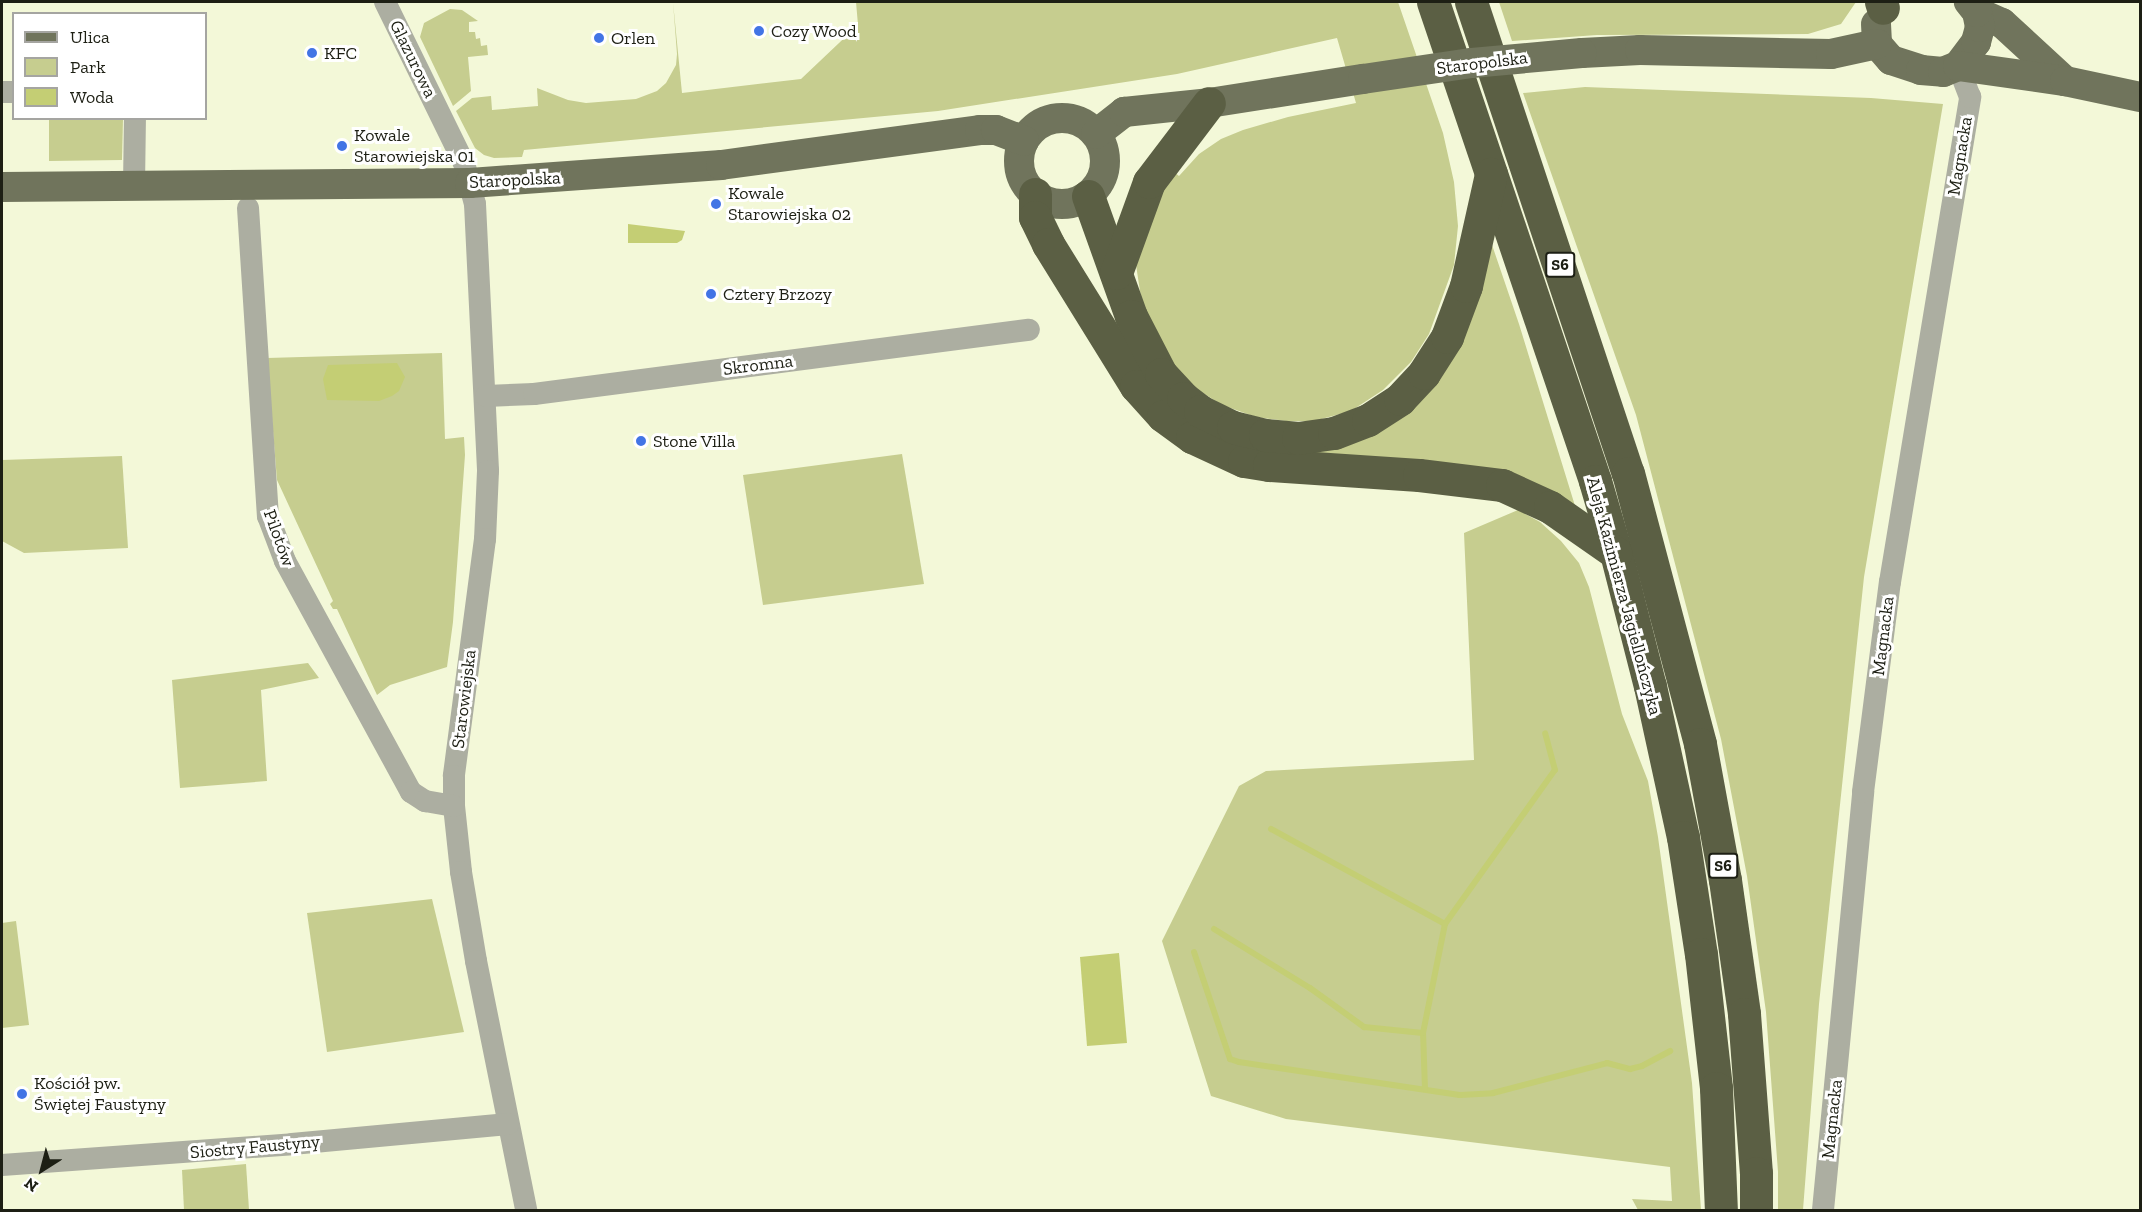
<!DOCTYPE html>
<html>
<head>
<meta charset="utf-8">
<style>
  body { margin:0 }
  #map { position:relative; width:2142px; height:1212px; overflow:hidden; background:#f3f8d8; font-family:"Zilla Slab",serif }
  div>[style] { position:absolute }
  .green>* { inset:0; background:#c6cd8f }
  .water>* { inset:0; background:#c4ce74 }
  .stream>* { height:6px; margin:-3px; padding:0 3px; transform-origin:3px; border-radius:3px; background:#c4ce74 }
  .minor>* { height:22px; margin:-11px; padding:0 11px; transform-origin:11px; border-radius:11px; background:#acaea1 }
  .major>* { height:30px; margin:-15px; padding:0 15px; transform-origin:15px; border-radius:15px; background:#70745c }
  .major>.ring { margin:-15px; padding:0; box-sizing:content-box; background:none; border:30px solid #70745c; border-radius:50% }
  .highway>* { height:33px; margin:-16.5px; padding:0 16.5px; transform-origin:16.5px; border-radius:16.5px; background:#5b5f44 }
  .major-bridge>* { height:30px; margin:-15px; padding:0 15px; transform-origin:15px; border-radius:15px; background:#70745c }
  .dots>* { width:16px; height:16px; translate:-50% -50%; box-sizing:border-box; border:3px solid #fff; border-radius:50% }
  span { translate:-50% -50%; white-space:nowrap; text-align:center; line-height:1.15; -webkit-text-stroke:6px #fff; paint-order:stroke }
  .shield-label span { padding:2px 4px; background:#fff; border:2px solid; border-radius:4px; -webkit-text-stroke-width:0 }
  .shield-label { font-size:16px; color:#1d1f14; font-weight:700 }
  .poi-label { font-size:18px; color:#1d1f14 }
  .left { translate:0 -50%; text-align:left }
  .street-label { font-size:18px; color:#1d1f14 }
  .frame { position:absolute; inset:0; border:3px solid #1d1f14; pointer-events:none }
  .legend { position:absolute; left:12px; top:12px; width:195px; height:108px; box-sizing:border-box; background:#fff; border:2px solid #a5a5a1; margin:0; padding:8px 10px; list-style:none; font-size:18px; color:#1d1f14 }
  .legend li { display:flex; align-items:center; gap:12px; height:30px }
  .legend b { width:30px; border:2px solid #a5a5a1 }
  .north { position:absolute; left:12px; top:1140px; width:60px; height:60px; -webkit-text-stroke:4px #fff; paint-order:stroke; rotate:216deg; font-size:16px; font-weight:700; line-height:24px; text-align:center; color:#1d1f14 }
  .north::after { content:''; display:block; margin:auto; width:21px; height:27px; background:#1d1f14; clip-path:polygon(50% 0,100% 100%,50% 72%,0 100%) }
</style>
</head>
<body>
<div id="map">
  <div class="green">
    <i style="clip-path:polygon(673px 2px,682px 93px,801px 79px,858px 25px,856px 2px,1398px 2px,1443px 133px,1454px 182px,1458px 226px,1454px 265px,1429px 334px,1411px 362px,1383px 390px,1351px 411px,1314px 421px,1286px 421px,1256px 417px,1222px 405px,1198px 390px,1173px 368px,1142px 304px,1136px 265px,1156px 196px,1173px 171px,1179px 176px,1199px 154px,1221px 139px,1243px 130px,1288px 117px,1356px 103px,1337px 38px,1177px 74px,938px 111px,524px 150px,522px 157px,494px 158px,484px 155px,475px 148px,456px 111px,472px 98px,491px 96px,492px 110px,538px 106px,537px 88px,568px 100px,586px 103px,636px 99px,657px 91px,666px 83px,676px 65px,677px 54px)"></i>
    <i style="clip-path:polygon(1499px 2px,1856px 2px,1841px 24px,1808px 34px,1597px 35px,1512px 41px)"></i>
    <i style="clip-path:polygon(450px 9px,462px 10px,478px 21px,469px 22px,469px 32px,475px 32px,476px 39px,480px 38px,481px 46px,487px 45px,488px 55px,468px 57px,471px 91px,453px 106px,420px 37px,424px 23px)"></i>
    <i style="clip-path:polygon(1585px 87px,1871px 98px,1943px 104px,1864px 577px,1819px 1004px,1803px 1210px,1778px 1210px,1778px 1172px,1766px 1012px,1747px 876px,1721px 739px,1636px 415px,1523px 93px)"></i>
    <i style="clip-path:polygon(49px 119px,123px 119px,122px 160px,49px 161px)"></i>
    <i style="clip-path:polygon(1490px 239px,1519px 324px,1580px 522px,1555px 500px,1299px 454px,1376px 434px)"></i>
    <i style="clip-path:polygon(442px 353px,445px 439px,464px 437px,465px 455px,453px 622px,447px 667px,390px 685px,377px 695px,337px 609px,333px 609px,330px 604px,333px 601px,277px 480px,267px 358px)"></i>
    <i style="clip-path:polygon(902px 454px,924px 584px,763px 605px,743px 475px)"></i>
    <i style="clip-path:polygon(122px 456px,128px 548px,24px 553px,2px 541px,2px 460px)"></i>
    <i style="clip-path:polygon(1518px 510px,1540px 522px,1561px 541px,1579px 563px,1589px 587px,1622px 714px,1648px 781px,1658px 837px,1692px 1083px,1701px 1210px,1638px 1210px,1632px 1199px,1672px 1201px,1670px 1167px,1286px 1119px,1211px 1096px,1162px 941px,1239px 786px,1266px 771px,1474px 760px,1464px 533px)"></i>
    <i style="clip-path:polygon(308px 663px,319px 678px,261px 690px,267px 781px,180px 788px,172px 680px)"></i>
    <i style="clip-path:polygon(432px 899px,464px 1032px,327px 1052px,307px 913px)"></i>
    <i style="clip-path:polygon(16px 921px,29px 1025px,2px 1028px,2px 923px)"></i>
    <i style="clip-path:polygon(246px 1164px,249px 1210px,184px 1210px,182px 1170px)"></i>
  </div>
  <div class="water">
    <i style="clip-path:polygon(628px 224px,685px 231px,682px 240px,677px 243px,628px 243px)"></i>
    <i style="clip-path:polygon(397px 363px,405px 377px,399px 391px,392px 396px,379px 401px,327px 400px,323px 379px,328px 365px)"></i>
    <i style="clip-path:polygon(1119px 953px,1127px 1043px,1087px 1046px,1080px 957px)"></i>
  </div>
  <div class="stream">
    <i style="left:1271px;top:829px;width:198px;rotate:28.6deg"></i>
    <i style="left:1214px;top:929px;width:113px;rotate:31.6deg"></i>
    <i style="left:1310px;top:988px;width:67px;rotate:35.8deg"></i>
    <i style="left:1364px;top:1027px;width:59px;rotate:5.8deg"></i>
    <i style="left:1194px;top:952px;width:113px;rotate:71.4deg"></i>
    <i style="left:1230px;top:1059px;width:9px;rotate:18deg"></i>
    <i style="left:1239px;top:1062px;width:223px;rotate:8.5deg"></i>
    <i style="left:1460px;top:1095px;width:33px;rotate:-3deg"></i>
    <i style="left:1493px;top:1093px;width:118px;rotate:-14.7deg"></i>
    <i style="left:1607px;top:1063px;width:24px;rotate:15deg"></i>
    <i style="left:1630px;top:1069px;width:12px;rotate:-14deg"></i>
    <i style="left:1642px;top:1066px;width:32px;rotate:-28deg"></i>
    <i style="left:1425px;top:1089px;width:56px;rotate:-92deg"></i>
    <i style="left:1423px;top:1033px;width:111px;rotate:-78.6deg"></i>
    <i style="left:1445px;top:924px;width:189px;rotate:-54.5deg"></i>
    <i style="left:1555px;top:770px;width:38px;rotate:-105deg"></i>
  </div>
  <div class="minor">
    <i style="left:385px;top:2px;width:179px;rotate:63.9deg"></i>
    <i style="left:464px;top:163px;width:42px;rotate:75deg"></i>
    <i style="left:475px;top:204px;width:267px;rotate:87.2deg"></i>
    <i style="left:488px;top:471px;width:68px;rotate:92.5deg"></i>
    <i style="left:485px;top:539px;width:239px;rotate:97.5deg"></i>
    <i style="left:454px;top:776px;width:30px;rotate:90deg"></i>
    <i style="left:454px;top:806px;width:66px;rotate:83.9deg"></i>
    <i style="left:461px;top:872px;width:90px;rotate:80.4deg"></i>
    <i style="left:476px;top:961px;width:254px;rotate:78.6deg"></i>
    <i style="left:2px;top:92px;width:12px"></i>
    <i style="left:134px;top:186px;width:68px;rotate:-89.2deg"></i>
    <i style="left:248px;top:208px;width:309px;rotate:86.3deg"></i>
    <i style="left:268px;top:516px;width:48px;rotate:69.3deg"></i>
    <i style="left:285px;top:561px;width:263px;rotate:61.4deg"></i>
    <i style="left:411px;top:792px;width:17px;rotate:33deg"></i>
    <i style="left:425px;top:801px;width:29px;rotate:10deg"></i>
    <i style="left:486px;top:396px;width:48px;rotate:-2.4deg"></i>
    <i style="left:534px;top:394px;width:499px;rotate:-7.4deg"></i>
    <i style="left:2px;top:1165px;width:291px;rotate:-4.1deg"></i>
    <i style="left:292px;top:1144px;width:217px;rotate:-5.3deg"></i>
    <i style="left:1823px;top:1210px;width:420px;rotate:-84.5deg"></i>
    <i style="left:1863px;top:792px;width:212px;rotate:-82.7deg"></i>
    <i style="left:1890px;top:582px;width:492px;rotate:-80.6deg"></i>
    <i style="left:1970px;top:97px;width:33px;rotate:-111deg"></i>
  </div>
  <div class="major">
    <i style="left:1977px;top:12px;width:27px;rotate:24deg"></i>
    <i style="left:2002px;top:23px;width:86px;rotate:42.6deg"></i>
    <i style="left:1876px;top:24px;width:20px;rotate:87deg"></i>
    <i style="left:1877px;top:44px;width:21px;rotate:49deg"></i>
    <i style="left:1891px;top:60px;width:32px;rotate:18deg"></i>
    <i style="left:1921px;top:70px;width:22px;rotate:5deg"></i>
    <i style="left:1943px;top:72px;width:16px;rotate:-22deg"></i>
    <i style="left:1958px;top:66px;width:30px;rotate:-53deg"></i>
    <i style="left:1976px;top:42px;width:16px;rotate:-75deg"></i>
    <i style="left:1980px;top:27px;width:15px;rotate:-101deg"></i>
    <i style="left:1977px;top:12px;width:13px;rotate:-129deg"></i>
    <i style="left:1582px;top:53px;width:58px;rotate:-3deg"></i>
    <i style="left:1640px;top:50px;width:191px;rotate:1.2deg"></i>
    <i style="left:1831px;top:54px;width:47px;rotate:-12.3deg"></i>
    <i style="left:1958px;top:66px;width:108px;rotate:8deg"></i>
    <i style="left:2065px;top:81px;width:77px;rotate:12deg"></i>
    <i class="ring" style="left:1019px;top:118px;width:56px;height:56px"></i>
    <i style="left:1096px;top:134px;width:36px;rotate:-38deg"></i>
    <i style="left:1124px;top:112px;width:85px;rotate:-6deg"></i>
    <i style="left:1209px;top:103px;width:156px;rotate:-8.9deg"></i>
    <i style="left:2px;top:187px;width:468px;rotate:-0.5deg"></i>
    <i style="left:470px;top:183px;width:252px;rotate:-4.1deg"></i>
    <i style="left:721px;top:165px;width:261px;rotate:-7.7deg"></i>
    <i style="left:980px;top:130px;width:16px"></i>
    <i style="left:996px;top:130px;width:30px;rotate:21deg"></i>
  </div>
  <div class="highway">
    <i style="left:1433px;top:2px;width:506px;rotate:71.31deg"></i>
    <i style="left:1595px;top:481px;width:75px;rotate:73.7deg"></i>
    <i style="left:1616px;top:553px;width:137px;rotate:75.7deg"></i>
    <i style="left:1650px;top:686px;width:155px;rotate:77.7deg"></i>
    <i style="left:1683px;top:837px;width:118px;rotate:81.3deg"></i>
    <i style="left:1701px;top:954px;width:135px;rotate:83.6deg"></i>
    <i style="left:1716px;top:1088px;width:122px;rotate:87.7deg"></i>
    <i style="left:1471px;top:2px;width:496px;rotate:71.6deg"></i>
    <i style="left:1628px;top:473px;width:280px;rotate:75.1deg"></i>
    <i style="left:1700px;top:744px;width:138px;rotate:79.6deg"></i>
    <i style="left:1725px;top:880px;width:135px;rotate:81.9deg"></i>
    <i style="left:1744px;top:1014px;width:159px;rotate:85.7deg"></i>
    <i style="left:1756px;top:1173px;width:37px;rotate:90deg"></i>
    <i style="left:1881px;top:2px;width:6px;rotate:72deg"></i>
    <i style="left:1035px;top:194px;width:23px;rotate:90deg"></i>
    <i style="left:1035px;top:217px;width:30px;rotate:64deg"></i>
    <i style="left:1048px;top:244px;width:167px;rotate:58.2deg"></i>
    <i style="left:1136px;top:386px;width:40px;rotate:48deg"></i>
    <i style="left:1163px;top:416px;width:36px;rotate:36deg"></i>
    <i style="left:1192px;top:437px;width:57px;rotate:24.8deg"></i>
    <i style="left:1244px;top:461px;width:25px;rotate:9deg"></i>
    <i style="left:1269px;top:465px;width:150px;rotate:3.8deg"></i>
    <i style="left:1419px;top:475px;width:84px;rotate:6.9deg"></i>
    <i style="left:1502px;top:485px;width:53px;rotate:24.6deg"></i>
    <i style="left:1550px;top:507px;width:80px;rotate:34.9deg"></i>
    <i style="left:1088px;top:196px;width:127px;rotate:70.3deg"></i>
    <i style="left:1131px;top:316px;width:65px;rotate:62.7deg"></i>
    <i style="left:1161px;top:374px;width:33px;rotate:47deg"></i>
    <i style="left:1183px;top:398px;width:21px;rotate:37deg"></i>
    <i style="left:1200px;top:411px;width:37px;rotate:26deg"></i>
    <i style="left:1233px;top:427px;width:33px;rotate:14deg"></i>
    <i style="left:1265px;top:435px;width:33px;rotate:5deg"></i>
    <i style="left:1298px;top:438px;width:36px;rotate:-8deg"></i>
    <i style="left:1334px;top:433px;width:36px;rotate:-21deg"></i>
    <i style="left:1368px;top:420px;width:38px;rotate:-33deg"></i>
    <i style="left:1400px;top:399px;width:35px;rotate:-47deg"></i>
    <i style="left:1424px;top:373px;width:43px;rotate:-57.4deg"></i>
    <i style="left:1447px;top:337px;width:54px;rotate:-69.6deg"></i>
    <i style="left:1466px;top:286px;width:115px;rotate:-77.4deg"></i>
    <i style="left:1116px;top:273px;width:97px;rotate:-70.1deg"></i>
    <i style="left:1149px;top:182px;width:99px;rotate:-52.8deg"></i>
  </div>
  <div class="major-bridge">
    <i style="left:1363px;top:79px;width:110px;rotate:-8.4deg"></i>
    <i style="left:1472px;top:63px;width:110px;rotate:-5.2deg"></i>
  </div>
  <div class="dots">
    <i style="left:759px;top:31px;background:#4274e5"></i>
    <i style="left:599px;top:38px;background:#4274e5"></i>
    <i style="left:312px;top:53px;background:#4274e5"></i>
    <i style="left:342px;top:146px;background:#4274e5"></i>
    <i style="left:716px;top:204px;background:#4274e5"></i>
    <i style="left:711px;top:294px;background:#4274e5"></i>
    <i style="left:641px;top:441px;background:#4274e5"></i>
    <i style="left:22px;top:1094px;background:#4274e5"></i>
  </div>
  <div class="shield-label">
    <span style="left:1560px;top:265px">S6</span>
    <span style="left:1723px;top:866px">S6</span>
  </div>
  <div class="poi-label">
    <span class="left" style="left:771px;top:31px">Cozy Wood</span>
    <span class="left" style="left:611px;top:38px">Orlen</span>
    <span class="left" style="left:324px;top:53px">KFC</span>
    <span class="left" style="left:354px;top:146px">Kowale<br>Starowiejska 01</span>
    <span class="left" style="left:728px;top:204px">Kowale<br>Starowiejska 02</span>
    <span class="left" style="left:723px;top:294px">Cztery Brzozy</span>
    <span class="left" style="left:653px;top:441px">Stone Villa</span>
    <span class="left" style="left:34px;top:1094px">Kościół pw.<br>Świętej Faustyny</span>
  </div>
  <div class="street-label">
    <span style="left:413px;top:59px;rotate:64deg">Glazurowa</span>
    <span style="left:1482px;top:63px;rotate:-7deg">Staropolska</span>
    <span style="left:1960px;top:156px;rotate:-81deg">Magnacka</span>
    <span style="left:515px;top:180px;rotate:-3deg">Staropolska</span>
    <span style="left:758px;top:365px;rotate:-7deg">Skromna</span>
    <span style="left:279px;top:538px;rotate:70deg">Pilotów</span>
    <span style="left:1624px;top:596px;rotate:75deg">Aleja Kazimierza Jagiellończyka</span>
    <span style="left:1883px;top:636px;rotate:-83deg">Magnacka</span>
    <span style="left:464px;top:699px;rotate:-83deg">Starowiejska</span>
    <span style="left:1832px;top:1119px;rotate:-84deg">Magnacka</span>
    <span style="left:255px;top:1147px;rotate:-5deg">Siostry Faustyny</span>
  </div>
  <div class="frame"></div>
  <ul class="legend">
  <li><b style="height:8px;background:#70745c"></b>Ulica</li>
  <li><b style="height:16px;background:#c6cd8f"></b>Park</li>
  <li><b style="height:16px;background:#c4ce74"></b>Woda</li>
  </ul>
  <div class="north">N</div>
</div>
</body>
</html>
